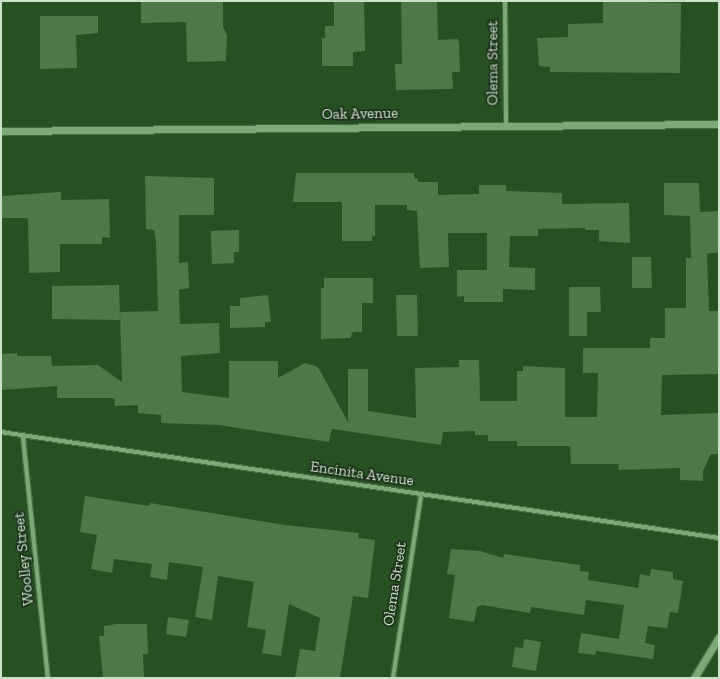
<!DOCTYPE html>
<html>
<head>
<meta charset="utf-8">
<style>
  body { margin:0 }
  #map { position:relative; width:720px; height:679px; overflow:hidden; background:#275123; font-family:"Zilla Slab",serif }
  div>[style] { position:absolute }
  .building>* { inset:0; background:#4d7949 }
  .roads { filter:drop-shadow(1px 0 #476d44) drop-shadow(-1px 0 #476d44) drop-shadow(0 1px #476d44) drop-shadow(0 -1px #476d44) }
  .minor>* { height:4px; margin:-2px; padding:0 2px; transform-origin:2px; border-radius:2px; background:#7caa77 }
  .tertiary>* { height:7px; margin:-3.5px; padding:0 3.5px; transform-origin:3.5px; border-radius:3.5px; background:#7caa77 }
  span { translate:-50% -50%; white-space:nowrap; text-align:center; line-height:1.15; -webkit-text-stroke:3.5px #1f321d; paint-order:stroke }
  .street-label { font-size:15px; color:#c9e1c7 }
  .frame { position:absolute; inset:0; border:2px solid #c9e1c7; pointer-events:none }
</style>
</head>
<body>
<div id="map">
  <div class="building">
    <i style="clip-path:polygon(141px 1px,223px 1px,223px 27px,227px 35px,226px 61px,187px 62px,186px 22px,141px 23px)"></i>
    <i style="clip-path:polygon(334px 1px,364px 1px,365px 51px,353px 52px,353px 66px,322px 66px,322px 38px,325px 38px,325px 26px,334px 26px)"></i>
    <i style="clip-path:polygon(401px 1px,437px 1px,438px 40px,457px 39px,459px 42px,460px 72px,452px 72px,453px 89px,396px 90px,395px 64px,402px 64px)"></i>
    <i style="clip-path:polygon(603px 1px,681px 3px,680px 73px,550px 72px,550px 67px,539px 66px,537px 38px,568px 37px,568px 24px,603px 23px)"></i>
    <i style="clip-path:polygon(40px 16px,98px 16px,98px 33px,76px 35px,77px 68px,40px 69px)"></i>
    <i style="clip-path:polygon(296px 173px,414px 173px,414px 178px,418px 179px,418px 182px,438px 182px,438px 195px,479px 194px,479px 185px,506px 185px,506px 191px,562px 193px,562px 204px,629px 203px,630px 243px,599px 241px,599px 230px,585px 230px,585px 228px,538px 229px,538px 236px,510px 236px,509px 267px,535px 268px,535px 290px,503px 289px,503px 302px,464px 302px,464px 296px,457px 297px,457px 270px,487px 270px,487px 233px,448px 233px,449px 267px,420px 268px,417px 211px,407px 210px,407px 205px,375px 205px,375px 236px,372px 236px,372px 241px,342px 241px,342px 202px,293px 202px)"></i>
    <i style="clip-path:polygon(145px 176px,214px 178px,214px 215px,179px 215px,179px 263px,188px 262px,189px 288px,179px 290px,180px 324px,219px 323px,220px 353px,181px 356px,182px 392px,229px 398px,229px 361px,278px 361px,278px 378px,305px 363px,318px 367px,348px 422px,348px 369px,368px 369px,368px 411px,416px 418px,415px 368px,459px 367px,459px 360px,479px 360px,480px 401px,517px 401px,517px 371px,523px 371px,523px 366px,565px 368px,565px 417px,597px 417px,598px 373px,583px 373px,583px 348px,650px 348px,650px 338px,665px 338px,665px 308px,686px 308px,686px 258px,691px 258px,690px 216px,664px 215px,664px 183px,699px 183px,700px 212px,719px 211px,719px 252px,707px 254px,709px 311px,719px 311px,719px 374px,662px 375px,661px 415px,719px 413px,719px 454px,711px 454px,703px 471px,703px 481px,680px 480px,680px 468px,618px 470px,619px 464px,571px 464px,570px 446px,517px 446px,517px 441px,488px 441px,488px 435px,475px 435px,475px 431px,443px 432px,441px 445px,332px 429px,329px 442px,219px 425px,161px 423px,161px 415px,138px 413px,138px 405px,115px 406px,114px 398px,57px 398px,57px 386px,1px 390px,1px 354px,17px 353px,17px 356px,51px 356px,52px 366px,98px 365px,122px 382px,120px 312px,158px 311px,156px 241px,154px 230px,146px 229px)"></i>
    <i style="clip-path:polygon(61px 192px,61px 200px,109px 199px,110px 238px,102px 237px,102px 244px,60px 244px,60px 272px,29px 273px,28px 218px,1px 218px,1px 196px)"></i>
    <i style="clip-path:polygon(239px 230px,239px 252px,234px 252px,234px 263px,212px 264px,211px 231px)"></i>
    <i style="clip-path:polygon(632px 257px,651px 257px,652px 288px,632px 288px)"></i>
    <i style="clip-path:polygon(324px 278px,373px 278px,373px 303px,362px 303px,362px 332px,353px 332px,350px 338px,321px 339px,321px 288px,324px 288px)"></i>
    <i style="clip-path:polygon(119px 285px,120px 320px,52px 319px,52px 286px)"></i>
    <i style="clip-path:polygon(569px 287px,600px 287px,601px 312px,587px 312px,587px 336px,569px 336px)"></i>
    <i style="clip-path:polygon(268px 295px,271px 322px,265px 322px,265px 327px,230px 328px,230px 306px,240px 306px,240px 298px)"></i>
    <i style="clip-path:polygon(396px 295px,417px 295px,418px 336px,397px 336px)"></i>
    <i style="clip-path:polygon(85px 496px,149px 506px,150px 503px,285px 525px,359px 533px,358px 538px,375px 540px,368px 598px,353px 596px,340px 678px,295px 678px,300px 649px,315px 651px,320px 618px,289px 604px,281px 656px,262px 653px,266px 630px,247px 627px,254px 582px,218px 576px,212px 620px,195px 617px,203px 567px,169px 562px,167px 580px,150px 577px,152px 564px,114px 559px,112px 573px,91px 569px,97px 535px,80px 532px)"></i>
    <i style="clip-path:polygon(451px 549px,480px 551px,503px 558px,504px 554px,580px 565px,580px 571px,589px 572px,588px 580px,638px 588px,640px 574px,650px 576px,651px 569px,673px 572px,673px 579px,683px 581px,678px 613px,670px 612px,667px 628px,648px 626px,645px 643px,655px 645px,653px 659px,596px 651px,595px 655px,578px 653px,581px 633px,619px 639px,624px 605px,586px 600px,584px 615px,531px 607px,530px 613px,482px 605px,477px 607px,474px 622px,449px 618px,455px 575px,447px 574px)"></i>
    <i style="clip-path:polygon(168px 617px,189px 620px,186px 637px,166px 634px)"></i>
    <i style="clip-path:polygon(116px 624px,147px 624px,148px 654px,143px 654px,144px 678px,103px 678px,99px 636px,104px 636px,104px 626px)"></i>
    <i style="clip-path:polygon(524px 639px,541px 642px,536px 671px,512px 667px,515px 647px,523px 648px)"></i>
  </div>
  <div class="roads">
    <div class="minor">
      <i style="left:505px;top:1px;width:125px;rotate:89.5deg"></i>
      <i style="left:1px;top:432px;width:726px;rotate:8.4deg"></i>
      <i style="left:23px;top:437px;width:242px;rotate:84.1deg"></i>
      <i style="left:393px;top:678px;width:186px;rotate:-81.3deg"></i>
    </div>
    <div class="tertiary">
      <i style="left:1px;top:131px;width:718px;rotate:-0.56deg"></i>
      <i style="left:694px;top:678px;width:48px;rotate:-58.6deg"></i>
    </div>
  </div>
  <div class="street-label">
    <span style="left:493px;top:63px;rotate:-90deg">Olema Street</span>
    <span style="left:360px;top:114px;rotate:-1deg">Oak Avenue</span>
    <span style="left:362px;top:474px;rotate:8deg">Encinita Avenue</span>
    <span style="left:24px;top:559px;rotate:-96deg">Woolley Street</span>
    <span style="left:395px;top:584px;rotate:-81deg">Olema Street</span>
  </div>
  <div class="frame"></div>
</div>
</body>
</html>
